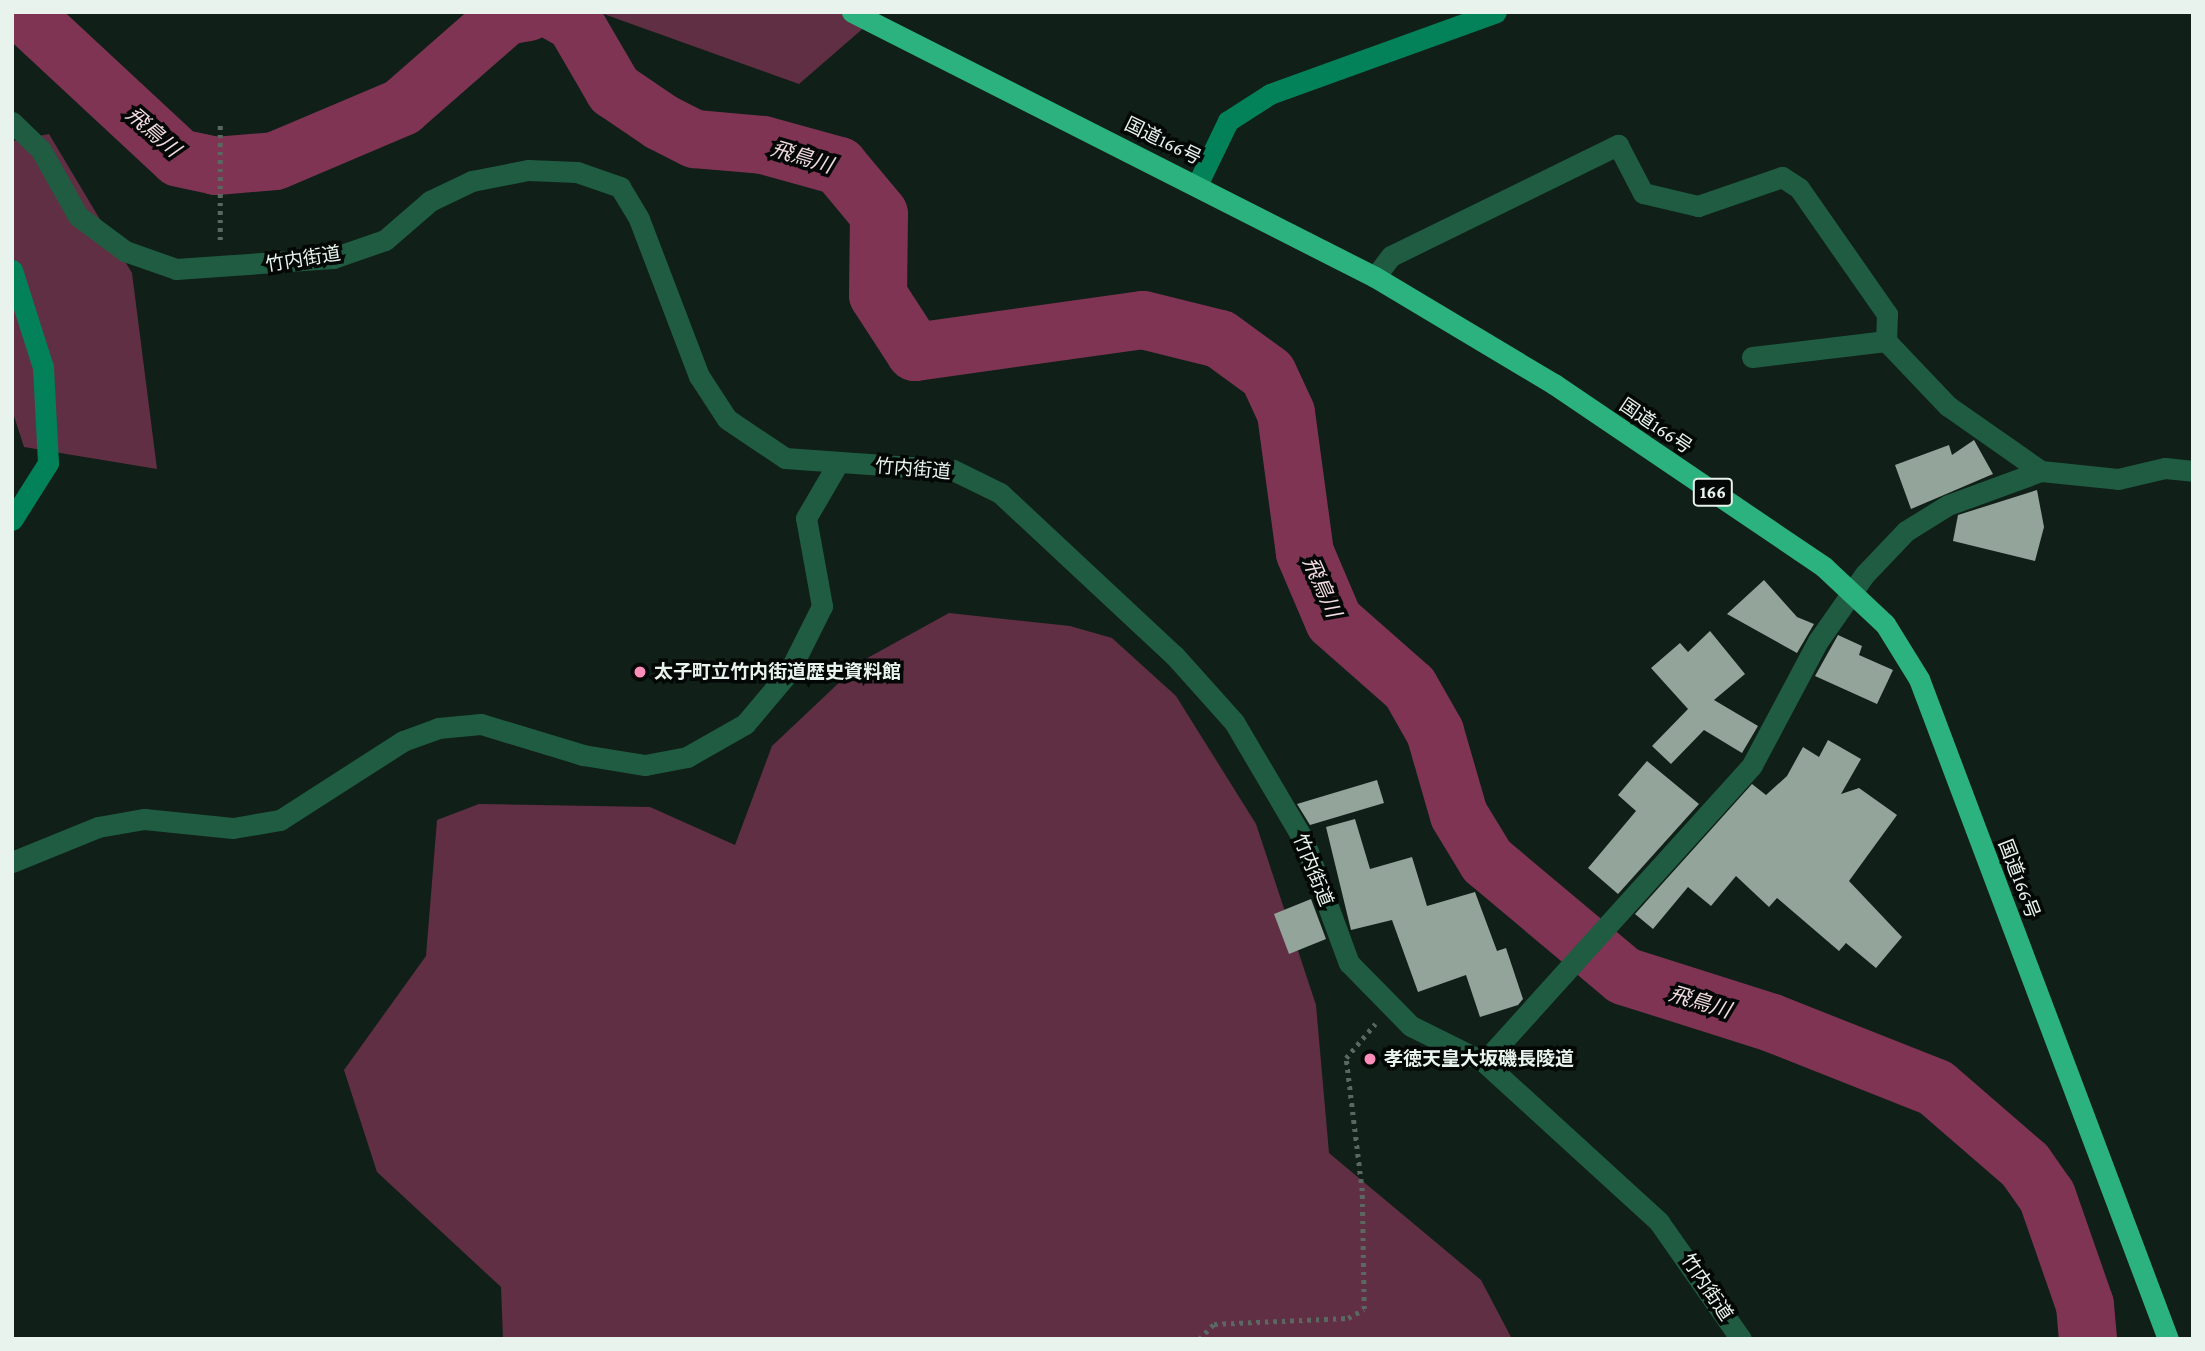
<!DOCTYPE html>
<html>
<head>
<meta charset="utf-8">
<style>
  body { margin:0 }
  #map { position:relative; width:2205px; height:1351px; overflow:hidden; background:#101f18; font-family:"Crimson Pro","Noto Sans JP",serif }
  div>[style] { position:absolute }
  .green>* { inset:0; background:#612f43 }
  .river>* { height:58px; margin:-29px; padding:0 29px; transform-origin:29px; border-radius:29px; background:#803454 }
  .building>* { inset:0; background:#93a49b }
  .path>* { height:4.5px; margin-top:-2.25px; transform-origin:0; background:repeating-linear-gradient(90deg,#5a6861 0 3.5px,transparent 0 8.5px) }
  .street>* { height:21px; margin:-10.5px; padding:0 10.5px; transform-origin:10.5px; border-radius:10.5px; background:#1f5c42 }
  .secondary>* { height:21px; margin:-10.5px; padding:0 10.5px; transform-origin:10.5px; border-radius:10.5px; background:#038158 }
  .highway>* { height:21px; margin:-10.5px; padding:0 10.5px; transform-origin:10.5px; border-radius:10.5px; background:#2cb27e }
  .dots>* { width:19px; height:19px; translate:-50% -50%; box-sizing:border-box; border:4px solid #030705; border-radius:50% }
  span { translate:-50% -50%; white-space:nowrap; text-align:center; line-height:1.15; -webkit-text-stroke:7px #030705; paint-order:stroke }
  .shield-label span { padding:2px 5px; background:#030705; border:2px solid; border-radius:5px; -webkit-text-stroke-width:0 }
  .shield-label { font-size:18px; color:#e9f3ee; font-weight:700 }
  .street-label { font-size:19px; color:#e9f3ee }
  .poi-label { font-size:19px; color:#e9f3ee; font-weight:700 }
  .left { translate:0 -50%; text-align:left }
  .water-label { font-size:21px; color:#f4dce3; font-style:italic }
  .frame { position:absolute; inset:0; border:14px solid #e9f3ee; pointer-events:none }
</style>
</head>
<body>
<div id="map">
  <div class="green">
    <i style="clip-path:polygon(598px 12px,882px 12px,799px 84px)"></i>
    <i style="clip-path:polygon(49px 134px,132px 273px,157px 469px,24px 447px,12px 410px,12px 141px)"></i>
    <i style="clip-path:polygon(949px 613px,1070px 626px,1112px 638px,1176px 696px,1256px 824px,1316px 1005px,1329px 1153px,1481px 1280px,1512px 1339px,503px 1339px,501px 1287px,377px 1172px,344px 1070px,426px 956px,437px 820px,479px 804px,650px 807px,735px 845px,772px 746px,862px 661px)"></i>
  </div>
  <div class="river">
    <i style="left:22px;top:12px;width:214px;rotate:42.9deg"></i>
    <i style="left:179px;top:158px;width:38px;rotate:12deg"></i>
    <i style="left:216px;top:166px;width:59px;rotate:-4.8deg"></i>
    <i style="left:275px;top:161px;width:138px;rotate:-23deg"></i>
    <i style="left:402px;top:107px;width:138px;rotate:-41.2deg"></i>
    <i style="left:506px;top:16px;width:22px;rotate:-10deg"></i>
    <i style="left:556px;top:12px;width:22px;rotate:30deg"></i>
    <i style="left:575px;top:23px;width:78px;rotate:59.8deg"></i>
    <i style="left:614px;top:90px;width:57px;rotate:34.2deg"></i>
    <i style="left:661px;top:122px;width:38px;rotate:27deg"></i>
    <i style="left:695px;top:139px;width:68px;rotate:5deg"></i>
    <i style="left:763px;top:145px;width:79px;rotate:15.4deg"></i>
    <i style="left:839px;top:166px;width:62px;rotate:50.2deg"></i>
    <i style="left:879px;top:214px;width:81px;rotate:90.7deg"></i>
    <i style="left:878px;top:295px;width:68px;rotate:57deg"></i>
    <i style="left:915px;top:352px;width:230px;rotate:-8deg"></i>
    <i style="left:1143px;top:320px;width:79px;rotate:13.9deg"></i>
    <i style="left:1220px;top:339px;width:59px;rotate:36.1deg"></i>
    <i style="left:1268px;top:374px;width:43px;rotate:65.2deg"></i>
    <i style="left:1286px;top:413px;width:141px;rotate:82.3deg"></i>
    <i style="left:1305px;top:553px;width:74px;rotate:66.9deg"></i>
    <i style="left:1334px;top:621px;width:101px;rotate:41.4deg"></i>
    <i style="left:1410px;top:688px;width:51px;rotate:60.4deg"></i>
    <i style="left:1435px;top:732px;width:86px;rotate:73.9deg"></i>
    <i style="left:1459px;top:815px;width:54px;rotate:58.7deg"></i>
    <i style="left:1487px;top:861px;width:179px;rotate:40deg"></i>
    <i style="left:1624px;top:976px;width:155px;rotate:17.6deg"></i>
    <i style="left:1772px;top:1023px;width:176px;rotate:21.6deg"></i>
    <i style="left:1936px;top:1088px;width:118px;rotate:40.9deg"></i>
    <i style="left:2025px;top:1165px;width:38px;rotate:55deg"></i>
    <i style="left:2047px;top:1196px;width:115px;rotate:70.8deg"></i>
    <i style="left:2085px;top:1305px;width:34px;rotate:85deg"></i>
  </div>
  <div class="building">
    <i style="clip-path:polygon(1974px 440px,1993px 474px,1911px 509px,1895px 465px,1949px 445px,1952px 455px)"></i>
    <i style="clip-path:polygon(2037px 490px,2044px 527px,2035px 561px,1953px 541px,1958px 515px)"></i>
    <i style="clip-path:polygon(1764px 580px,1797px 617px,1814px 624px,1797px 653px,1727px 614px)"></i>
    <i style="clip-path:polygon(1710px 631px,1745px 674px,1714px 700px,1758px 726px,1742px 753px,1704px 730px,1671px 764px,1652px 746px,1688px 709px,1651px 668px,1680px 643px,1688px 652px)"></i>
    <i style="clip-path:polygon(1838px 635px,1862px 646px,1859px 655px,1893px 670px,1877px 704px,1815px 676px)"></i>
    <i style="clip-path:polygon(1828px 740px,1861px 759px,1841px 794px,1859px 788px,1897px 815px,1849px 881px,1902px 937px,1876px 968px,1846px 943px,1839px 951px,1777px 898px,1769px 907px,1736px 876px,1711px 906px,1688px 887px,1653px 929px,1635px 914px,1752px 784px,1766px 795px,1787px 776px,1803px 747px,1819px 757px)"></i>
    <i style="clip-path:polygon(1647px 761px,1699px 804px,1618px 894px,1588px 868px,1636px 811px,1618px 795px)"></i>
    <i style="clip-path:polygon(1377px 780px,1384px 803px,1310px 825px,1297px 804px)"></i>
    <i style="clip-path:polygon(1355px 819px,1370px 869px,1412px 857px,1427px 906px,1475px 892px,1497px 951px,1506px 948px,1523px 999px,1518px 1005px,1480px 1017px,1466px 975px,1418px 992px,1392px 920px,1351px 930px,1326px 827px)"></i>
    <i style="clip-path:polygon(1311px 899px,1326px 939px,1289px 954px,1274px 914px)"></i>
  </div>
  <div class="path">
    <i style="left:220px;top:240px;width:118px;rotate:-90deg"></i>
    <i style="left:1199px;top:1339px;width:21px;rotate:-45deg"></i>
    <i style="left:1214px;top:1324px;width:134px;rotate:-2.6deg"></i>
    <i style="left:1348px;top:1318px;width:18px;rotate:-29deg"></i>
    <i style="left:1364px;top:1309px;width:118px;rotate:-91deg"></i>
    <i style="left:1362px;top:1191px;width:134px;rotate:-96.9deg"></i>
    <i style="left:1346px;top:1058px;width:45px;rotate:-49.5deg"></i>
  </div>
  <div class="street">
    <i style="left:12px;top:122px;width:40px;rotate:44deg"></i>
    <i style="left:41px;top:150px;width:76px;rotate:60.7deg"></i>
    <i style="left:78px;top:216px;width:59px;rotate:36.7deg"></i>
    <i style="left:125px;top:251px;width:54px;rotate:19.4deg"></i>
    <i style="left:176px;top:269px;width:157px;rotate:-4deg"></i>
    <i style="left:333px;top:258px;width:55px;rotate:-19.1deg"></i>
    <i style="left:385px;top:240px;width:60px;rotate:-40.9deg"></i>
    <i style="left:430px;top:201px;width:47px;rotate:-25.5deg"></i>
    <i style="left:472px;top:181px;width:57px;rotate:-11.1deg"></i>
    <i style="left:528px;top:170px;width:49px;rotate:2.3deg"></i>
    <i style="left:577px;top:172px;width:46px;rotate:19.2deg"></i>
    <i style="left:620px;top:187px;width:37px;rotate:59deg"></i>
    <i style="left:639px;top:219px;width:168px;rotate:69.1deg"></i>
    <i style="left:699px;top:376px;width:51px;rotate:56.9deg"></i>
    <i style="left:727px;top:419px;width:70px;rotate:33.9deg"></i>
    <i style="left:785px;top:458px;width:168px;rotate:4.1deg"></i>
    <i style="left:953px;top:470px;width:52px;rotate:26.1deg"></i>
    <i style="left:1000px;top:493px;width:238px;rotate:43deg"></i>
    <i style="left:1174px;top:655px;width:90px;rotate:48.2deg"></i>
    <i style="left:1234px;top:722px;width:138px;rotate:59.5deg"></i>
    <i style="left:1304px;top:841px;width:130px;rotate:69.8deg"></i>
    <i style="left:1349px;top:963px;width:88px;rotate:45.5deg"></i>
    <i style="left:1411px;top:1026px;width:81px;rotate:26.3deg"></i>
    <i style="left:1484px;top:1062px;width:237px;rotate:42.4deg"></i>
    <i style="left:1659px;top:1222px;width:143px;rotate:55deg"></i>
    <i style="left:1375px;top:277px;width:26px;rotate:-53deg"></i>
    <i style="left:1391px;top:256px;width:253px;rotate:-26.1deg"></i>
    <i style="left:1618px;top:145px;width:54px;rotate:62.5deg"></i>
    <i style="left:1643px;top:193px;width:57px;rotate:13.3deg"></i>
    <i style="left:1698px;top:206px;width:89px;rotate:-19deg"></i>
    <i style="left:1782px;top:177px;width:20px;rotate:33deg"></i>
    <i style="left:1799px;top:188px;width:154px;rotate:55.1deg"></i>
    <i style="left:1887px;top:314px;width:27px;rotate:92deg"></i>
    <i style="left:1752px;top:357px;width:135px;rotate:-6.8deg"></i>
    <i style="left:1886px;top:341px;width:90px;rotate:46.4deg"></i>
    <i style="left:1948px;top:406px;width:113px;rotate:35deg"></i>
    <i style="left:12px;top:862px;width:93px;rotate:-22.1deg"></i>
    <i style="left:98px;top:827px;width:47px;rotate:-9.9deg"></i>
    <i style="left:144px;top:819px;width:89px;rotate:5.8deg"></i>
    <i style="left:233px;top:828px;width:48px;rotate:-9.7deg"></i>
    <i style="left:280px;top:820px;width:146px;rotate:-32.7deg"></i>
    <i style="left:403px;top:741px;width:37px;rotate:-20deg"></i>
    <i style="left:438px;top:728px;width:43px;rotate:-5.3deg"></i>
    <i style="left:481px;top:724px;width:107px;rotate:16.9deg"></i>
    <i style="left:583px;top:755px;width:63px;rotate:9.2deg"></i>
    <i style="left:645px;top:765px;width:43px;rotate:-10.8deg"></i>
    <i style="left:687px;top:757px;width:67px;rotate:-29.6deg"></i>
    <i style="left:745px;top:724px;width:68px;rotate:-49.8deg"></i>
    <i style="left:789px;top:672px;width:74px;rotate:-63.4deg"></i>
    <i style="left:822px;top:606px;width:89px;rotate:-100.3deg"></i>
    <i style="left:806px;top:518px;width:64px;rotate:-59.8deg"></i>
    <i style="left:1484px;top:1062px;width:400px;rotate:-47.9deg"></i>
    <i style="left:1752px;top:765px;width:140px;rotate:-62deg"></i>
    <i style="left:1818px;top:641px;width:82px;rotate:-55deg"></i>
    <i style="left:1865px;top:574px;width:59px;rotate:-46.4deg"></i>
    <i style="left:1906px;top:531px;width:49px;rotate:-31.8deg"></i>
    <i style="left:1948px;top:505px;width:99px;rotate:-20.1deg"></i>
    <i style="left:2041px;top:471px;width:77px;rotate:5.9deg"></i>
    <i style="left:2118px;top:479px;width:48px;rotate:-13.2deg"></i>
    <i style="left:2165px;top:468px;width:28px;rotate:6deg"></i>
  </div>
  <div class="secondary">
    <i style="left:1198px;top:183px;width:69px;rotate:-64.2deg"></i>
    <i style="left:1228px;top:121px;width:50px;rotate:-32.7deg"></i>
    <i style="left:1270px;top:94px;width:240px;rotate:-19.9deg"></i>
    <i style="left:12px;top:270px;width:102px;rotate:72.3deg"></i>
    <i style="left:43px;top:367px;width:96px;rotate:87deg"></i>
    <i style="left:48px;top:463px;width:67px;rotate:122.3deg"></i>
  </div>
  <div class="highway">
    <i style="left:852px;top:12px;width:586px;rotate:26.87deg"></i>
    <i style="left:1375px;top:277px;width:209px;rotate:30.9deg"></i>
    <i style="left:1554px;top:384px;width:326px;rotate:34.1deg"></i>
    <i style="left:1824px;top:567px;width:83px;rotate:43.1deg"></i>
    <i style="left:1885px;top:624px;width:65px;rotate:58.3deg"></i>
    <i style="left:1919px;top:679px;width:705px;rotate:69.33deg"></i>
  </div>
  <div class="dots">
    <i style="left:640px;top:672px;background:#ff8eba"></i>
    <i style="left:1370px;top:1059px;background:#ff8eba"></i>
  </div>
  <div class="shield-label">
    <span style="left:1713px;top:492px">166</span>
  </div>
  <div class="street-label">
    <span style="left:1163px;top:141px;rotate:26deg">国道166号</span>
    <span style="left:303px;top:259px;rotate:-9deg">竹内街道</span>
    <span style="left:1656px;top:426px;rotate:34deg">国道166号</span>
    <span style="left:913px;top:469px;rotate:5deg">竹内街道</span>
    <span style="left:1313px;top:870px;rotate:68deg">竹内街道</span>
    <span style="left:2019px;top:879px;rotate:69deg">国道166号</span>
    <span style="left:1707px;top:1287px;rotate:56deg">竹内街道</span>
  </div>
  <div class="poi-label">
    <span class="left" style="left:654px;top:672px">太子町立竹内街道歴史資料館</span>
    <span class="left" style="left:1384px;top:1059px">孝徳天皇大坂磯長陵道</span>
  </div>
  <div class="water-label">
    <span style="left:153px;top:132px;rotate:41deg">飛鳥川</span>
    <span style="left:802px;top:157px;rotate:17deg">飛鳥川</span>
    <span style="left:1322px;top:587px;rotate:66deg">飛鳥川</span>
    <span style="left:1700px;top:1002px;rotate:17deg">飛鳥川</span>
  </div>
  <div class="frame"></div>
</div>
</body>
</html>
